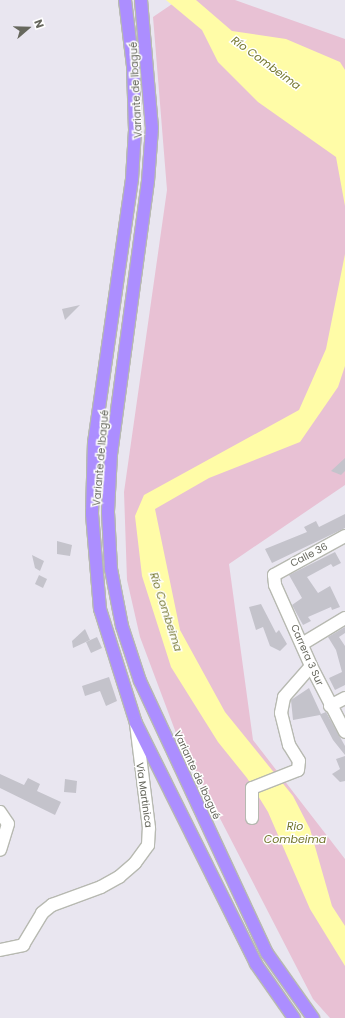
<!DOCTYPE html>
<html>
<head>
<meta charset="utf-8">
<style>
  body { margin:0 }
  #map { position:relative; width:345px; height:1018px; overflow:hidden; background:#e9e6f0; font-family:Poppins,sans-serif }
  div>[style] { position:absolute }
  .green>* { inset:0; background:#e8c1d4 }
  .water>* { inset:0; background:#fffca7 }
  .building>* { inset:0; background:#c4c3cb }
  .roads { filter:drop-shadow(1px 0 #b7b9b1) drop-shadow(-1px 0 #b7b9b1) drop-shadow(0 1px #b7b9b1) drop-shadow(0 -1px #b7b9b1) }
  .minor>* { height:12px; margin:-6px; padding:0 6px; transform-origin:6px; border-radius:6px; background:#fff }
  .highway>* { height:12px; margin:-6px; padding:0 6px; transform-origin:6px; border-radius:6px; background:#ac8eff }
  span { translate:-50% -50%; white-space:nowrap; text-align:center; line-height:1.15; -webkit-text-stroke:3px #fff; paint-order:stroke }
  .street-label { font-size:10px; color:#66675d }
  .water-label { font-size:11px; color:#73762c; font-style:italic }
  .north { position:absolute; left:8px; top:8px; width:40px; height:40px; -webkit-text-stroke:3px #fff; paint-order:stroke; rotate:70deg; font-size:11px; font-weight:700; line-height:16px; text-align:center; color:#66675d }
  .north::after { content:''; display:block; margin:auto; width:14px; height:18px; background:#66675d; clip-path:polygon(50% 0,100% 100%,50% 72%,0 100%) }
</style>
</head>
<body>
<div id="map">
  <div class="green">
    <i style="clip-path:polygon(178px 0,235px 0,345px 39px,345px 485px,229px 564px,253px 740px,345px 859px,345px 1018px,330px 1018px,313px 999px,176px 733px,140px 637px,127px 580px,124px 492px,167px 190px,153px 17px)"></i>
  </div>
  <div class="water">
    <i style="clip-path:polygon(166px 0,196px 0,232px 31px,286px 39px,340px 62px,345px 70px,345px 206px,336px 157px,258px 102px,218px 62px,202px 30px)"></i>
    <i style="clip-path:polygon(345px 254px,345px 366px,338px 387px,300px 442px,209px 478px,155px 509px,180px 630px,225px 712px,293px 796px,310px 829px,332px 906px,345px 926px,345px 966px,310px 909px,268px 812px,247px 778px,218px 742px,171px 667px,142px 576px,135px 516px,144px 495px,299px 410px,326px 349px)"></i>
  </div>
  <div class="building">
    <i style="clip-path:polygon(80px 305px,65px 320px,62px 309px)"></i>
    <i style="clip-path:polygon(345px 458px,345px 471px,341px 475px,331px 471px)"></i>
    <i style="clip-path:polygon(345px 514px,345px 528px,272px 563px,265px 549px,307px 532px,304px 527px,316px 521px,319px 527px)"></i>
    <i style="clip-path:polygon(57px 541px,72px 545px,70px 556px,57px 554px)"></i>
    <i style="clip-path:polygon(335px 552px,341px 563px,333px 567px,331px 564px,307px 577px,318px 593px,330px 586px,340px 607px,332px 610px,331px 607px,308px 617px,311px 621px,303px 625px,292px 605px,302px 598px,289px 575px)"></i>
    <i style="clip-path:polygon(32px 555px,44px 561px,40px 571px,35px 568px)"></i>
    <i style="clip-path:polygon(39px 575px,47px 579px,43px 588px,35px 584px)"></i>
    <i style="clip-path:polygon(261px 604px,276px 633px,279px 630px,287px 644px,280px 651px,270px 646px,263px 627px,256px 630px,249px 607px)"></i>
    <i style="clip-path:polygon(345px 627px,345px 633px,339px 637px,345px 646px,345px 685px,335px 690px,329px 678px,342px 672px,336px 650px,328px 637px)"></i>
    <i style="clip-path:polygon(85px 629px,90px 640px,73px 648px,72px 641px)"></i>
    <i style="clip-path:polygon(97px 637px,102px 648px,91px 653px,86px 642px)"></i>
    <i style="clip-path:polygon(109px 677px,117px 701px,106px 706px,100px 691px,85px 696px,82px 686px)"></i>
    <i style="clip-path:polygon(309px 688px,321px 714px,326px 712px,345px 746px,345px 755px,333px 740px,320px 715px,293px 720px,291px 700px)"></i>
    <i style="clip-path:polygon(345px 756px,345px 781px,340px 782px,332px 774px,340px 769px,336px 759px)"></i>
    <i style="clip-path:polygon(0 774px,24px 785px,28px 778px,40px 784px,37px 791px,61px 802px,55px 815px,0 788px)"></i>
    <i style="clip-path:polygon(65px 779px,77px 781px,76px 793px,64px 792px)"></i>
  </div>
  <div class="roads">
    <div class="minor">
      <i style="left:345px;top:536px;width:81px;rotate:151.2deg"></i>
      <i style="left:274px;top:575px;width:10px;rotate:84deg"></i>
      <i style="left:275px;top:585px;width:89px;rotate:66deg"></i>
      <i style="left:311px;top:666px;width:74px;rotate:62.7deg"></i>
      <i style="left:302px;top:644px;width:50px;rotate:-31.2deg"></i>
      <i style="left:330px;top:706px;width:17px;rotate:-28deg"></i>
      <i style="left:0;top:812px;width:14px;rotate:56deg"></i>
      <i style="left:8px;top:824px;width:27px;rotate:107deg"></i>
      <i style="left:252px;top:818px;width:30px;rotate:-90deg"></i>
      <i style="left:252px;top:788px;width:49px;rotate:-21.4deg"></i>
      <i style="left:298px;top:770px;width:9px;rotate:-84deg"></i>
      <i style="left:299px;top:761px;width:19px;rotate:-122deg"></i>
      <i style="left:289px;top:745px;width:33px;rotate:-104deg"></i>
      <i style="left:281px;top:713px;width:16px;rotate:-79deg"></i>
      <i style="left:284px;top:697px;width:41px;rotate:-48.9deg"></i>
      <i style="left:0;top:950px;width:24px;rotate:-12deg"></i>
      <i style="left:23px;top:945px;width:37px;rotate:-59deg"></i>
      <i style="left:42px;top:913px;width:13px;rotate:-39deg"></i>
      <i style="left:52px;top:905px;width:52px;rotate:-20.2deg"></i>
      <i style="left:101px;top:887px;width:21px;rotate:-29deg"></i>
      <i style="left:119px;top:877px;width:21px;rotate:-41deg"></i>
      <i style="left:135px;top:863px;width:22px;rotate:-54deg"></i>
      <i style="left:148px;top:845px;width:17px;rotate:-87deg"></i>
      <i style="left:149px;top:828px;width:105px;rotate:-97.1deg"></i>
    </div>
    <div class="highway">
      <i style="left:125px;top:0;width:66px;rotate:83.1deg"></i>
      <i style="left:133px;top:66px;width:64px;rotate:88.2deg"></i>
      <i style="left:135px;top:130px;width:49px;rotate:93.5deg"></i>
      <i style="left:132px;top:179px;width:266px;rotate:98.2deg"></i>
      <i style="left:94px;top:442px;width:72px;rotate:91.6deg"></i>
      <i style="left:92px;top:514px;width:95px;rotate:85.2deg"></i>
      <i style="left:100px;top:609px;width:120px;rotate:72.5deg"></i>
      <i style="left:136px;top:723px;width:269px;rotate:63.5deg"></i>
      <i style="left:256px;top:964px;width:66px;rotate:54.9deg"></i>
      <i style="left:141px;top:0;width:128px;rotate:85.1deg"></i>
      <i style="left:152px;top:128px;width:53px;rotate:94.3deg"></i>
      <i style="left:148px;top:181px;width:275px;rotate:97.7deg"></i>
      <i style="left:111px;top:454px;width:58px;rotate:93deg"></i>
      <i style="left:108px;top:512px;width:57px;rotate:87deg"></i>
      <i style="left:111px;top:569px;width:58px;rotate:79.1deg"></i>
      <i style="left:122px;top:626px;width:58px;rotate:71.9deg"></i>
      <i style="left:140px;top:681px;width:300px;rotate:65deg"></i>
      <i style="left:267px;top:953px;width:80px;rotate:54.7deg"></i>
    </div>
  </div>
  <div class="street-label">
    <span style="left:136px;top:90px;rotate:-93deg">Variante de Ibagué</span>
    <span style="left:101px;top:458px;rotate:-85deg">Variante de Ibagué</span>
    <span style="left:309px;top:555px;rotate:-27deg">Calle 36</span>
    <span style="left:307px;top:655px;rotate:66deg">Carrera 3 Sur</span>
    <span style="left:197px;top:775px;rotate:65deg">Variante de Ibagué</span>
    <span style="left:144px;top:795px;rotate:82deg">Vía Martinica</span>
  </div>
  <div class="water-label">
    <span style="left:266px;top:63px;rotate:36deg">Río Combeima</span>
    <span style="left:166px;top:612px;rotate:72deg">Río Combeima</span>
    <span style="left:295px;top:833px">Rio<br>Combeima</span>
  </div>
  <div class="north">N</div>
</div>
</body>
</html>
